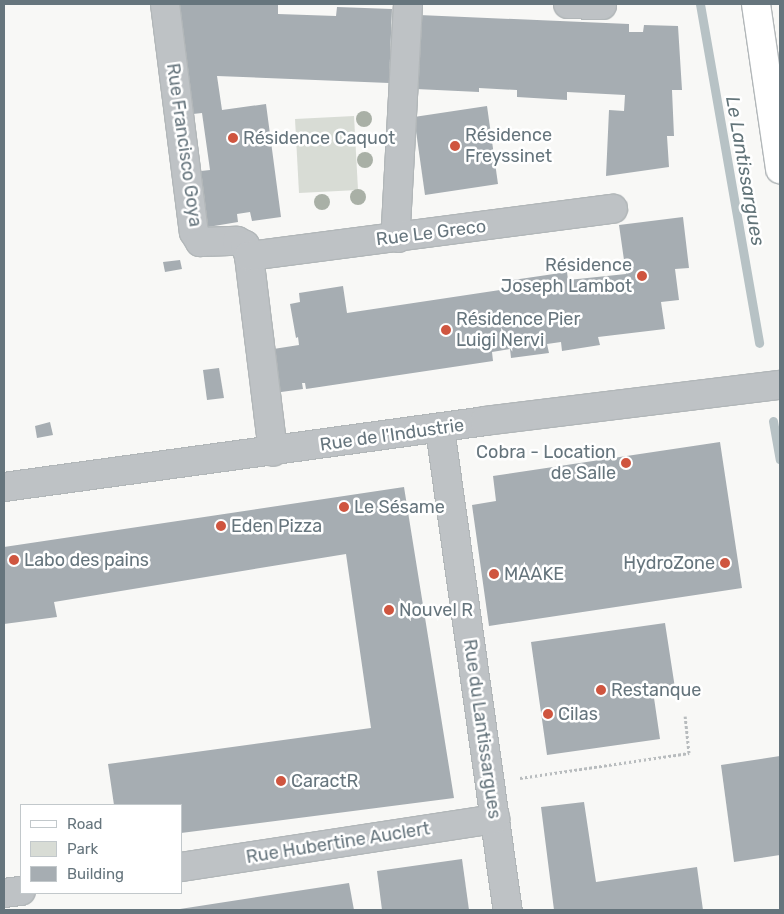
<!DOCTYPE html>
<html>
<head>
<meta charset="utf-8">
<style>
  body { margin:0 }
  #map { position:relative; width:784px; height:914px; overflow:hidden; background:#f8f8f6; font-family:Rubik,sans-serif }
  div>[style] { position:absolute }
  .green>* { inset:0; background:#d8dcd5 }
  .stream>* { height:9px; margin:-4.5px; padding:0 4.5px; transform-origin:4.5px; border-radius:4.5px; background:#b7c2c5 }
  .building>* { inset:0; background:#a6adb2 }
  .path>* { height:3px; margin-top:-1.5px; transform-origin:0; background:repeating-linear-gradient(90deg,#b8bcbe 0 2.5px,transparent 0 5px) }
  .roads { filter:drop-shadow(1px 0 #b2b7b9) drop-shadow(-1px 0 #b2b7b9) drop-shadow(0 1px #b2b7b9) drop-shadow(0 -1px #b2b7b9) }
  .minor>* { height:28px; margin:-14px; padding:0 14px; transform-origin:14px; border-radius:14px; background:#bec2c5 }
  .major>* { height:28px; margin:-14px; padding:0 14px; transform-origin:14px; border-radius:14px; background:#fff }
  .trees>* { width:16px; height:16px; margin:-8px; border-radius:50%; background:#a9b0a6 }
  .dots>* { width:14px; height:14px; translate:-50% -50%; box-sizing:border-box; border:2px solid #fff; border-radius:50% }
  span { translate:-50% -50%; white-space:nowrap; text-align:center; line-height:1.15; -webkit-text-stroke:5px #fff; paint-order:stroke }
  .poi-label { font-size:18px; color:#66757d }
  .left { translate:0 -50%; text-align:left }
  .right { translate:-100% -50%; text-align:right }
  .street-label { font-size:18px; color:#66757d }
  .water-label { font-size:19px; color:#617378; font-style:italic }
  .frame { position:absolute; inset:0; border:5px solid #66757d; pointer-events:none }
  .legend { position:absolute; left:20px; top:804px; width:162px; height:90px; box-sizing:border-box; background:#fff; border:1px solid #c2c8cb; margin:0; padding:6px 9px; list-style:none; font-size:15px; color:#66757d }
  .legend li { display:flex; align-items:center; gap:10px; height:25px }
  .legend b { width:25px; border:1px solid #c2c8cb }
</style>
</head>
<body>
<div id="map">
  <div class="green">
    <i style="clip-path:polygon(354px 116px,358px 190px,299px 193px,295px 119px)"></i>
  </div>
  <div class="stream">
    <i style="left:700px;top:4px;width:344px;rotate:80.1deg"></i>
    <i style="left:773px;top:421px;width:39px;rotate:80deg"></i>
  </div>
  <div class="building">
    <i style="clip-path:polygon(177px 4px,278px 4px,278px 14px,336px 16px,337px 7px,392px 9px,389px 83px,217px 76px,222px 110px,266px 104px,281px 217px,252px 221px,250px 212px,237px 214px,238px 222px,208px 227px,201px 171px,210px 170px,202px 113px,193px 114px)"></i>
    <i style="clip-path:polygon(419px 15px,629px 24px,629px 32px,643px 32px,644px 25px,678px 26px,682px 90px,672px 90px,674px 136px,667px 136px,669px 167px,606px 176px,609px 110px,624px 111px,625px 95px,567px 92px,567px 100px,517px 97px,517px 90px,479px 88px,479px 92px,416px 89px)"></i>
    <i style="clip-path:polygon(487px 106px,498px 184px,425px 195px,414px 117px)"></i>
    <i style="clip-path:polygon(683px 217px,689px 268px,675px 269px,679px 300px,661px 302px,665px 329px,598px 337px,600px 345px,562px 351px,561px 342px,547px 344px,549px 353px,511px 358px,510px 349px,492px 352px,493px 361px,306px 389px,305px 383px,302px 383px,303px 389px,274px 393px,267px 350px,299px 345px,298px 337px,296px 338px,290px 304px,300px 302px,299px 293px,343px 286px,347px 313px,514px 288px,513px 280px,547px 275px,567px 272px,568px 280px,626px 274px,619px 225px)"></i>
    <i style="clip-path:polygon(180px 260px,182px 269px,165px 272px,163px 262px)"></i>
    <i style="clip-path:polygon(219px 368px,224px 398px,207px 400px,203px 370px)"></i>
    <i style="clip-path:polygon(50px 422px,53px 435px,37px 438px,35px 426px)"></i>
    <i style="clip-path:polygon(720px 442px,742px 588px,489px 626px,472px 505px,496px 501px,493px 476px)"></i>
    <i style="clip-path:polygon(404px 487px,454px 798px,181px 833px,181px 805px,114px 805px,108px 764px,371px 728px,346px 554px,54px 602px,57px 617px,4px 624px,4px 547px)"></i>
    <i style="clip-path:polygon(665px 623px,675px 688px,653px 691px,660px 739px,547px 755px,531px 642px)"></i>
    <i style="clip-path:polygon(780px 756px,780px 855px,734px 862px,721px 765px)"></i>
    <i style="clip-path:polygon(584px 802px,596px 882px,697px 867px,703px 910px,554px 910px,541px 807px)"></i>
    <i style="clip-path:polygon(462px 859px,469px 910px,382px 910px,377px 871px)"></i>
    <i style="clip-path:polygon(349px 883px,354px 910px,180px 910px,180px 909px)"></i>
  </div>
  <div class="path">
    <i style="left:520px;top:778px;width:171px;rotate:-8.4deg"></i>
    <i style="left:689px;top:753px;width:37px;rotate:-96deg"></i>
  </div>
  <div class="roads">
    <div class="minor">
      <i style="left:165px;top:4px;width:230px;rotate:82.8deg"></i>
      <i style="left:194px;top:232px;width:12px;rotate:59deg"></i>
      <i style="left:200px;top:242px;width:37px;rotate:-2deg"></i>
      <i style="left:237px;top:241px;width:9px;rotate:27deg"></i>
      <i style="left:245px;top:245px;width:12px;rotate:70deg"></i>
      <i style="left:249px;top:256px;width:197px;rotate:83deg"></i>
      <i style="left:568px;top:4px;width:34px;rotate:2deg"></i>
      <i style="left:398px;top:238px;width:12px;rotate:-99deg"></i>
      <i style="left:396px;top:226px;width:222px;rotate:-86.9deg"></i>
      <i style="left:249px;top:256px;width:367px;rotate:-7.4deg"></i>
      <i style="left:440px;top:429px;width:486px;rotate:82deg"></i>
      <i style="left:4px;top:487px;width:486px;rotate:-7.8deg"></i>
      <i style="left:485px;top:421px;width:297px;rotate:-7deg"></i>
      <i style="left:181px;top:867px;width:318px;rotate:-8.7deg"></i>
      <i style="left:4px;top:893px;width:17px;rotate:-7deg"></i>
    </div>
    <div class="major">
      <i style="left:756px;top:4px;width:167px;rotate:81.7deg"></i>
    </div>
  </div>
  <div class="trees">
    <i style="left:364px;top:119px"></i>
    <i style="left:365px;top:160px"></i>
    <i style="left:358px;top:197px"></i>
    <i style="left:322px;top:202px"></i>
  </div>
  <div class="dots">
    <i style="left:233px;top:138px;background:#cf553f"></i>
    <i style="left:455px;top:146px;background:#cf553f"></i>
    <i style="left:642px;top:276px;background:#cf553f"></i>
    <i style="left:446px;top:330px;background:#cf553f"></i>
    <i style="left:626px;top:463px;background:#cf553f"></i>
    <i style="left:344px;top:507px;background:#cf553f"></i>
    <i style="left:221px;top:526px;background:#cf553f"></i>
    <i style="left:14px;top:560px;background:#cf553f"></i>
    <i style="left:725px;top:563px;background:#cf553f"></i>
    <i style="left:494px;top:574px;background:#cf553f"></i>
    <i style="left:389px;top:610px;background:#cf553f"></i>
    <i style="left:601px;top:690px;background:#cf553f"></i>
    <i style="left:548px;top:714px;background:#cf553f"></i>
    <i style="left:281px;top:781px;background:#cf553f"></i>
  </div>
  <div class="poi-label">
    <span class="left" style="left:465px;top:146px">Résidence<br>Freyssinet</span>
    <span class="left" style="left:243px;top:138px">Résidence Caquot</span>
    <span class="right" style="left:632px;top:276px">Résidence<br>Joseph Lambot</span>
    <span class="left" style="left:456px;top:330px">Résidence Pier<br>Luigi Nervi</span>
    <span class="right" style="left:616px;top:463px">Cobra - Location<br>de Salle</span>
    <span class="left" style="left:354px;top:507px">Le Sésame</span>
    <span class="left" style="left:231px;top:526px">Eden Pizza</span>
    <span class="left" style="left:24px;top:560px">Labo des pains</span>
    <span class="right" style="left:715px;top:563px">HydroZone</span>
    <span class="left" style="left:504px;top:574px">MAAKE</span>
    <span class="left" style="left:399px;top:610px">Nouvel R</span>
    <span class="left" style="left:611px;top:690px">Restanque</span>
    <span class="left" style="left:558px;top:714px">Cilas</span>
    <span class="left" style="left:291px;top:781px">CaractR</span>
  </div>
  <div class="street-label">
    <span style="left:184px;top:145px;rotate:82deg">Rue Francisco Goya</span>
    <span style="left:431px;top:233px;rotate:-7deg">Rue Le Greco</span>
    <span style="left:392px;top:435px;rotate:-8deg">Rue de l'Industrie</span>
    <span style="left:482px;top:729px;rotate:82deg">Rue du Lantissargues</span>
    <span style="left:338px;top:843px;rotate:-9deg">Rue Hubertine Auclert</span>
  </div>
  <div class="water-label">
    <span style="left:745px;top:171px;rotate:80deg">Le Lantissargues</span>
  </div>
  <div class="frame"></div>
  <ul class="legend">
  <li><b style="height:6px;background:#fff"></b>Road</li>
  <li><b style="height:14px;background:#d8dcd5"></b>Park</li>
  <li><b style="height:14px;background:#a6adb2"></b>Building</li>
  </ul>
</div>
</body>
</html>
